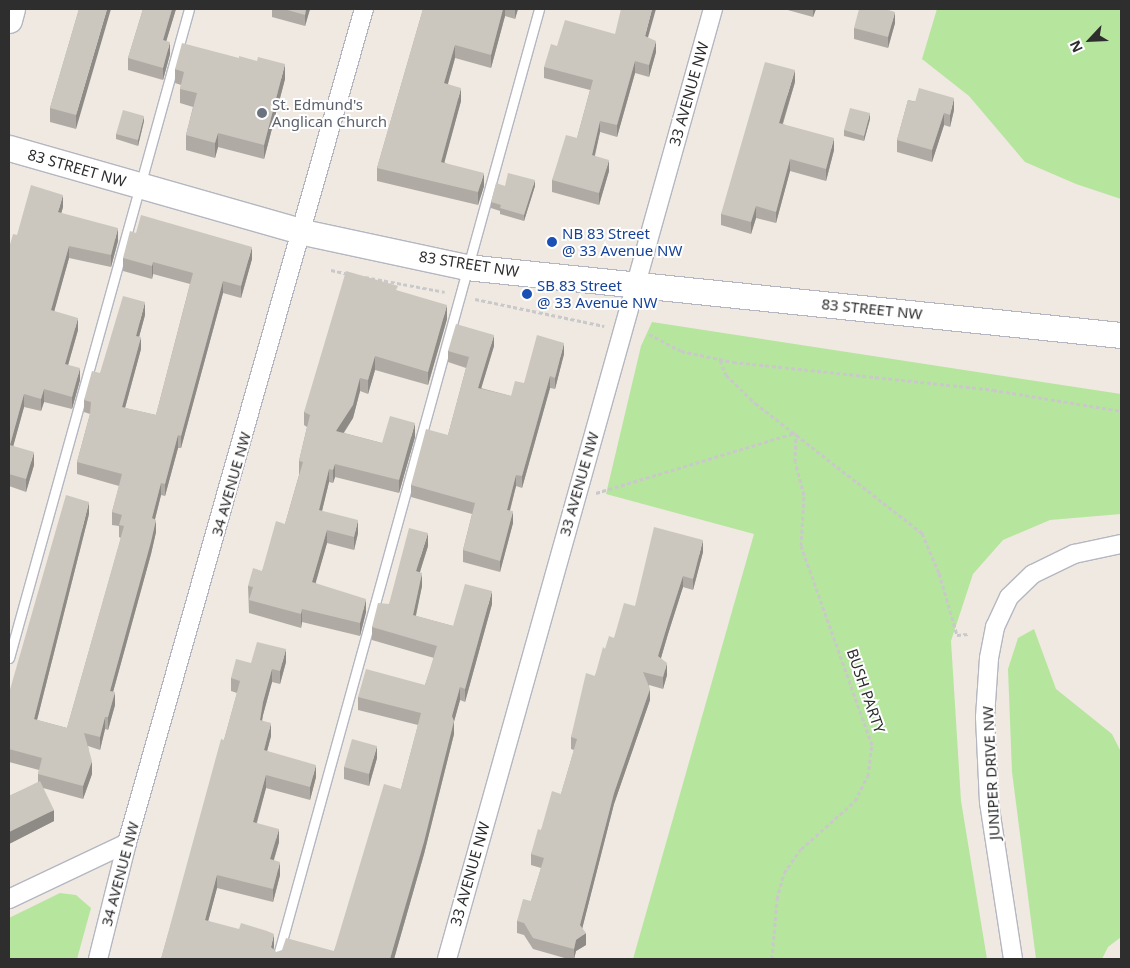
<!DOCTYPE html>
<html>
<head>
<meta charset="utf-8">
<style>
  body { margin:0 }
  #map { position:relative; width:1130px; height:968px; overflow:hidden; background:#efe9e1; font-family:"Noto Sans",sans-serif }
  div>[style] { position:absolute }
  .green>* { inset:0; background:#b6e59e }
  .path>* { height:3px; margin-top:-1.5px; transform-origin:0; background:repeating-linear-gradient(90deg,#c9c9c9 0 4px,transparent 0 6.5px) }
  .roads { filter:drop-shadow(1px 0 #b4b7c1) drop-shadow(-1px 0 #b4b7c1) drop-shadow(0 1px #b4b7c1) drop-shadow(0 -1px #b4b7c1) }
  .lane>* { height:9px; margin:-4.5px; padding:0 4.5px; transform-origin:4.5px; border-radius:4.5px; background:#fff }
  .street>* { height:18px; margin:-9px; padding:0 9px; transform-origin:9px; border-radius:9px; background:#fff }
  .secondary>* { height:25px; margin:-12.5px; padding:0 12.5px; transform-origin:12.5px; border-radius:12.5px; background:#fff }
  .wall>* { inset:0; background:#afaba4 }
  .shaded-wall>* { inset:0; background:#8e8b86 }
  .building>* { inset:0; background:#cbc7bf }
  .dots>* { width:14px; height:14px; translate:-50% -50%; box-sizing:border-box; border:2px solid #fff; border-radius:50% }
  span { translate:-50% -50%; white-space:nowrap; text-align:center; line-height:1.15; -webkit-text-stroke:4px #fff; paint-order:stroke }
  .street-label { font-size:15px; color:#2e2e2e }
  .worship-label { font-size:15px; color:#5b616d }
  .left { translate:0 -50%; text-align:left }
  .transit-label { font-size:15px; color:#164399 }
  .frame { position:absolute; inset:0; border:10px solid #2e2e2e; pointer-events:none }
  .north { position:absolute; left:1065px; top:15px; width:50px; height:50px; -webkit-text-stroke:4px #fff; paint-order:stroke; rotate:245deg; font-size:14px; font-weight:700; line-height:20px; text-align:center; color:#2e2e2e }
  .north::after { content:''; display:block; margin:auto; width:18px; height:22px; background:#2e2e2e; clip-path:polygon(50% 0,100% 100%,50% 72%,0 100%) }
</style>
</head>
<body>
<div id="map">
  <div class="green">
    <i style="clip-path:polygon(937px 9px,1121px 9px,1121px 199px,1076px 184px,1025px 162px,969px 96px,922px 59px)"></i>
    <i style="clip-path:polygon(652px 322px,1121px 394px,1121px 514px,1050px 520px,1003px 540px,973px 574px,951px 641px,961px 801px,987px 959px,633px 959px,754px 534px,606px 494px,641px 346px)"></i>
    <i style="clip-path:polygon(1034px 629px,1056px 689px,1112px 734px,1121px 752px,1121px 937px,1108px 947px,1102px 959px,1036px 959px,1012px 772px,1008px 669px,1018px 638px)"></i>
    <i style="clip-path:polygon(60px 893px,76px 895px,91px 908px,77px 959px,9px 959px,9px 918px)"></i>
  </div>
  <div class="path">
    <i style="left:331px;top:270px;width:18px;rotate:13deg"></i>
    <i style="left:365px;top:277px;width:81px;rotate:10.6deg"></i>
    <i style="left:475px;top:299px;width:132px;rotate:11.8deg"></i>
    <i style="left:649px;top:334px;width:36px;rotate:28deg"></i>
    <i style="left:681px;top:351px;width:53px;rotate:11.9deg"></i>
    <i style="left:733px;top:362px;width:262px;rotate:6.1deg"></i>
    <i style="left:993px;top:390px;width:130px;rotate:9.3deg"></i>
    <i style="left:720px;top:360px;width:16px;rotate:68deg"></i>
    <i style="left:726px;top:375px;width:40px;rotate:44deg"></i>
    <i style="left:755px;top:403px;width:212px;rotate:37.9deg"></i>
    <i style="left:922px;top:533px;width:43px;rotate:67deg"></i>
    <i style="left:939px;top:573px;width:65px;rotate:73.8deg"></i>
    <i style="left:957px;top:635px;width:11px;rotate:-5deg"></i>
    <i style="left:596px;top:493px;width:208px;rotate:-16.8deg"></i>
    <i style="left:772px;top:959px;width:60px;rotate:-85.2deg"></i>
    <i style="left:777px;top:899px;width:27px;rotate:-75deg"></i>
    <i style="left:784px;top:873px;width:29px;rotate:-55deg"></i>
    <i style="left:801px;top:849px;width:72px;rotate:-41.6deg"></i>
    <i style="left:855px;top:801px;width:28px;rotate:-63deg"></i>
    <i style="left:868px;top:776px;width:31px;rotate:-83deg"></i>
    <i style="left:872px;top:745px;width:211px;rotate:-109.6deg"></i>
    <i style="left:801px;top:546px;width:51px;rotate:-86.6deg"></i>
    <i style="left:804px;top:495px;width:34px;rotate:-105deg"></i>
    <i style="left:795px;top:462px;width:29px;rotate:-88deg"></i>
  </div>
  <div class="roads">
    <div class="lane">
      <i style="left:9px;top:658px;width:673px;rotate:-74.5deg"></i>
      <i style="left:277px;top:959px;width:985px;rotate:-74.58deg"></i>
    </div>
    <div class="street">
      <i style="left:9px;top:899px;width:131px;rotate:-25.4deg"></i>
      <i style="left:98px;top:959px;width:120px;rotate:-76deg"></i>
      <i style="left:127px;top:843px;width:867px;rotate:-74.14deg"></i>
      <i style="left:447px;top:959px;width:987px;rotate:-74.36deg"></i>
      <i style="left:1013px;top:959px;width:159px;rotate:-98.7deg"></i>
      <i style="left:989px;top:802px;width:85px;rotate:-92.7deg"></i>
      <i style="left:985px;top:717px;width:59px;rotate:-86.1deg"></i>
      <i style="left:989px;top:658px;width:32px;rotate:-79deg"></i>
      <i style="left:995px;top:627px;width:33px;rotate:-65deg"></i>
      <i style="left:1009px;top:597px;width:33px;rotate:-44deg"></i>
      <i style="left:1033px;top:574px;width:46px;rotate:-26deg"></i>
      <i style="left:1074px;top:554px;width:48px;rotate:-12deg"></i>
    </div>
    <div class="secondary">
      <i style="left:9px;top:20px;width:11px;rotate:-75deg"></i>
      <i style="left:9px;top:148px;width:306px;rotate:15.9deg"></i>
      <i style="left:303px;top:232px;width:167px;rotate:12.1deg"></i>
      <i style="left:466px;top:267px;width:659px;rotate:5.93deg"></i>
    </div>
  </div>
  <div class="wall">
    <i style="clip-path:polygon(79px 9px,76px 129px,50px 122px,50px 108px)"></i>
    <i style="clip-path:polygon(143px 9px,176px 9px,166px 41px,170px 54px,163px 80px,128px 70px,128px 58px)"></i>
    <i style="clip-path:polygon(272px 9px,310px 9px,305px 26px,272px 17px)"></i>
    <i style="clip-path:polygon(423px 9px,518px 9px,515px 19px,505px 16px,491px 68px,455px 58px,448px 84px,461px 101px,444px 162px,484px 186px,478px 205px,377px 181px,377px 168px)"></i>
    <i style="clip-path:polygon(784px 9px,816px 9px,813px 17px)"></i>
    <i style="clip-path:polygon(895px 23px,888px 48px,854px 39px,854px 28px)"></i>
    <i style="clip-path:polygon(615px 34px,648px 38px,656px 52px,649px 77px,635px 73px,617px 137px,600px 132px,595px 156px,609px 171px,599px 205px,552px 192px,552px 180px,577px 138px,590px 90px,544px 78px,544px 67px)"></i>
    <i style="clip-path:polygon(175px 69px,285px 79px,264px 159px,218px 147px,215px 158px,186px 150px,186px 135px,193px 107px,180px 103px,180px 89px,181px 85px,175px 83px)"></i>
    <i style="clip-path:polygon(795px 82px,783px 124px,834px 150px,826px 181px,790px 171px,776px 223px,756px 218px,751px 234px,721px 225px,721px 214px)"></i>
    <i style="clip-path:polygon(908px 100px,954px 110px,950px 127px,944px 125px,932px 162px,897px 152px,897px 140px)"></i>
    <i style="clip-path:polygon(870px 119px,864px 141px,844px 136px,844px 130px)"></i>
    <i style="clip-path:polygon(144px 121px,138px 146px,116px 139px,116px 134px)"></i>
    <i style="clip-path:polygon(505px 186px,535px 186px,524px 221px,500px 214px,500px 211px,491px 208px,491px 202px)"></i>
    <i style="clip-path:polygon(63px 207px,61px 213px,118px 241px,111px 267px,69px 258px,54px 311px,78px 330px,68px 365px,80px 380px,72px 409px,44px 402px,41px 411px,24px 407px,13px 446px,34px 465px,26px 492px,9px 486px,9px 248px,17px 235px)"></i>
    <i style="clip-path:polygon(123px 258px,252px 259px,241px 298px,223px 293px,181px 448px,178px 448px,165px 496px,161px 495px,155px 519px,156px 532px,151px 554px,113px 692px,115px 705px,108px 730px,105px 729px,100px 750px,88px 746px,92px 774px,83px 799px,43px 788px,54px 821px,9px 844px,9px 796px,38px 783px,38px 774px,39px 770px,9px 762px,9px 693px,89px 514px,37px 720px,67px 728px,121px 538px,119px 537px,119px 526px,112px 525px,112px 512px,119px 486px,77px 474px,77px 462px,90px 414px,84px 412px,84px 400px,100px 373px,145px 315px,139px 337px,141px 349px,125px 408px,156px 415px,190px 284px,153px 274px,152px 279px,123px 271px)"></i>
    <i style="clip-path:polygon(398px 291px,447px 319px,428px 385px,375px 370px,368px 394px,360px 391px,353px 418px,344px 433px,382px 443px,415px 437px,399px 493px,335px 477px,333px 483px,329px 482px,322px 511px,358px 533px,354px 550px,327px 543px,315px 583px,366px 612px,360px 636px,302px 622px,301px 628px,249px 613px,248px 586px,262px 571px,285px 524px,299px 475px,299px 461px,307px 427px,304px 425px,304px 412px)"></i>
    <i style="clip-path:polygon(494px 346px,481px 388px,511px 396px,524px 383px,564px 354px,555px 389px,550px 388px,522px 488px,516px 486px,510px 511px,513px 523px,500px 572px,463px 562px,463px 550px,472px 514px,411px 497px,411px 485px,448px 435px,466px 368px,448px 362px,448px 351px)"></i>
    <i style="clip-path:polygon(428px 546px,420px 572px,422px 586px,416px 616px,453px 626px,492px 604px,465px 702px,460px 700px,454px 721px,454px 734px,424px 854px,394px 959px,161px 959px,224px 740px,237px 693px,231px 691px,231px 678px,251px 663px,286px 662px,280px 684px,272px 682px,263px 715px,262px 720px,271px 736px,267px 751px,316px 777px,310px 800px,266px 788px,257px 823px,279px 842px,274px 860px,280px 875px,273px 902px,217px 888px,208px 921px,274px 947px,273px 950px,276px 952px,334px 951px,401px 789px,418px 725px,358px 710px,358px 697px,425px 685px,434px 658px,372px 640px,372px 627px,389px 604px)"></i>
    <i style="clip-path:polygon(703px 552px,693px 590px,683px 587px,668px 634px,661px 658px,667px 675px,663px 689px,649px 685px,650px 700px,614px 804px,582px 929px,586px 945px,576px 951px,574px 959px,568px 959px,533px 949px,524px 935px,517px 933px,517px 921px,531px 901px,541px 868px,531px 865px,531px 854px,541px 830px,561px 794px,574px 750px,571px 749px,571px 737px,595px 676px,605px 649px,614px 638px,635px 606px)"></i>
    <i style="clip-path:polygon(377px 758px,369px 786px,344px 779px,344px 767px)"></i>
  </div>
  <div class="shaded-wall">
    <i style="clip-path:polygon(107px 9px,111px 9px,76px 129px,76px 115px)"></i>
    <i style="clip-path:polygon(172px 9px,176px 9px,163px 52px,163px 40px)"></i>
    <i style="clip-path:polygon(306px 9px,310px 9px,305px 26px,305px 15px)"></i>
    <i style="clip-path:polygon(503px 9px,505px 9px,505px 16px,491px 68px,491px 55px)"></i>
    <i style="clip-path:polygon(515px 9px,518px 9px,515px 19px)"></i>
    <i style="clip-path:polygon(652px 9px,656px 9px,645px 48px,645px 36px)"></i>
    <i style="clip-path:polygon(813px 9px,816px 9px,813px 17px)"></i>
    <i style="clip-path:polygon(895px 12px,895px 23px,888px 48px,888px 37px)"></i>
    <i style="clip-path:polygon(656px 41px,656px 52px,649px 77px,649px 65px)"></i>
    <i style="clip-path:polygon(170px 42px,170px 54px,163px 80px,163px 68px)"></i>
    <i style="clip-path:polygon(455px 45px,455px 58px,444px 97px,444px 83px)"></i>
    <i style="clip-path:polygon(635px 61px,635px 73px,617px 137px,617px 125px)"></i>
    <i style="clip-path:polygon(285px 64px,285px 79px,264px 159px,264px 145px)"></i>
    <i style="clip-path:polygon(795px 70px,795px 82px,779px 135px,779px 123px)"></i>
    <i style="clip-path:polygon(461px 88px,461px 101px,441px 175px,441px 162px)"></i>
    <i style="clip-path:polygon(954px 98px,954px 110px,950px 127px,950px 115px)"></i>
    <i style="clip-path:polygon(870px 113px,870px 119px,864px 141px,864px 136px)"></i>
    <i style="clip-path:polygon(944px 113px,944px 125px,932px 162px,932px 150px)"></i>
    <i style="clip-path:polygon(144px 116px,144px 121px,138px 146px,138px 140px)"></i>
    <i style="clip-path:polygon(600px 121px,600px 132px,592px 166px,592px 155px)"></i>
    <i style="clip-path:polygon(218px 133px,218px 147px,215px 158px,215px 143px)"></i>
    <i style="clip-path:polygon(834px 138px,834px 150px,826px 181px,826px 169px)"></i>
    <i style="clip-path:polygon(790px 159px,790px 171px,776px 223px,776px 212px)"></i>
    <i style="clip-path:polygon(609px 160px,609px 171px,599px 205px,599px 193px)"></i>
    <i style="clip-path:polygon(484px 173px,484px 186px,478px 205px,478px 192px)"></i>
    <i style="clip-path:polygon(535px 180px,535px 186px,524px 221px,524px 215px)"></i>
    <i style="clip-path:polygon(63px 195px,63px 207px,58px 225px,58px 212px)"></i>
    <i style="clip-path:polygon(756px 206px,756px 218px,751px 234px,751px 222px)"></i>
    <i style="clip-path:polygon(118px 228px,118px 241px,111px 267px,111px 255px)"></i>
    <i style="clip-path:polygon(69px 246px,69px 258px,51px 323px,51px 310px)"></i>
    <i style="clip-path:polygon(252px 247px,252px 259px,241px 298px,241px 286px)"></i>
    <i style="clip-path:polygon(153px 262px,153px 274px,152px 279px,152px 266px)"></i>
    <i style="clip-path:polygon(223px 281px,223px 293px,181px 448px,181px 436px)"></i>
    <i style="clip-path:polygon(145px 302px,145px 315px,136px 348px,136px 336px)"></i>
    <i style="clip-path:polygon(447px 305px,447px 319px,428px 385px,428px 372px)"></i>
    <i style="clip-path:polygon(78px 318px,78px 330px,65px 376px,65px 364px)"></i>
    <i style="clip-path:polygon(494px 335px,494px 346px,478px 399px,478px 388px)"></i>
    <i style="clip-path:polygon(141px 337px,141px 349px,122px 419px,122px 407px)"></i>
    <i style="clip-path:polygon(564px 343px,564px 354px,555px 389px,555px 378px)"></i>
    <i style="clip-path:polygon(375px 356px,375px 370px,368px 394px,368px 380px)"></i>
    <i style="clip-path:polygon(80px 368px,80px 380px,72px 409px,72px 397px)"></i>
    <i style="clip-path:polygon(550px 376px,550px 388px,522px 488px,522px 476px)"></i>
    <i style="clip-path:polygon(360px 378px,360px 391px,353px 418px,336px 444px,336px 431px)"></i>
    <i style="clip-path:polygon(44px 389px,44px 402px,41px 411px,41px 399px)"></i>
    <i style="clip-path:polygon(24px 394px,24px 407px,10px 458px,10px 445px)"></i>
    <i style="clip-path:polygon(415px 423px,415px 437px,399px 493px,399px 480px)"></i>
    <i style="clip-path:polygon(178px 435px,178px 448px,165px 496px,165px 484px)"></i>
    <i style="clip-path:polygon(34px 452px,34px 465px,26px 492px,26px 479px)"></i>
    <i style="clip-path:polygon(335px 464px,335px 477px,333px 483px,333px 470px)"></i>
    <i style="clip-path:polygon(329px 469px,329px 482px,319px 523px,319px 510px)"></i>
    <i style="clip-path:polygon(516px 475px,516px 486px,507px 521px,507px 510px)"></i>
    <i style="clip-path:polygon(161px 483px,161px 495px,152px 531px,152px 518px)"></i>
    <i style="clip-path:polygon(89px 502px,89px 514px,34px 732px,34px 719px)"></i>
    <i style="clip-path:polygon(513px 511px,513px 523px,500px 572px,500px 561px)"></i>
    <i style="clip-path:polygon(156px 520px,156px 532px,151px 554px,110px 703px,110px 691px)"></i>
    <i style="clip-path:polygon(358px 520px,358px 533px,354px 550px,354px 537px)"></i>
    <i style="clip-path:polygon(327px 530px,327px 543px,312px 596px,312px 582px)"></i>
    <i style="clip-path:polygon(428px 533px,428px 546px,416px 584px,416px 571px)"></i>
    <i style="clip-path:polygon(703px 540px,703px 552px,693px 590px,693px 579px)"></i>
    <i style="clip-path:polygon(10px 556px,10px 569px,9px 574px,9px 562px)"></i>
    <i style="clip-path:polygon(422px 573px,422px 586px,413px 628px,413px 615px)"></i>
    <i style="clip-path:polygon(683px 576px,683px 587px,668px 634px,658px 668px,658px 656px,668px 623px)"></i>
    <i style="clip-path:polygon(492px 591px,492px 604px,465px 702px,465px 689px)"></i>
    <i style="clip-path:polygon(366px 599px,366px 612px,360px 636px,360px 623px)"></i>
    <i style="clip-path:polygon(302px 609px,302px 622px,301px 628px,301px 614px)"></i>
    <i style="clip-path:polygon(286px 649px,286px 662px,280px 684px,280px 671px)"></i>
    <i style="clip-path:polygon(667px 663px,667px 675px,663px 689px,663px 677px)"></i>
    <i style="clip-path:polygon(272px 669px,272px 682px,263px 715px,260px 732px,260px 720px,263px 702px)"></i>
    <i style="clip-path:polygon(460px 687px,460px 700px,452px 729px,452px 716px)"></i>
    <i style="clip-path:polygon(650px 689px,650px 700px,614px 804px,580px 937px,586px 933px,586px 945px,576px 951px,574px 959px,574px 949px,576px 940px,614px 793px)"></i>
    <i style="clip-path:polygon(115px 692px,115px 705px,108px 730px,108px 717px)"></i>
    <i style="clip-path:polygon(105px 717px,105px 729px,100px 750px,100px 737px)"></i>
    <i style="clip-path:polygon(454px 721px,454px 734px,424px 854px,394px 959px,390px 959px)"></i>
    <i style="clip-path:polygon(271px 723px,271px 736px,264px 763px,264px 750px)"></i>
    <i style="clip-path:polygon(377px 746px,377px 758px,369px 786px,369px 774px)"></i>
    <i style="clip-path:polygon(92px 761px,92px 774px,83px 799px,83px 786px)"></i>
    <i style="clip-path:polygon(316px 765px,316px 777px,310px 800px,310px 787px)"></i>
    <i style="clip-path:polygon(266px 775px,266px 788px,253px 835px,253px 822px)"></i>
    <i style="clip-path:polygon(54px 810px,54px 821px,9px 844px,9px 832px)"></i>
    <i style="clip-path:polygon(279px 829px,279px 842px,270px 872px,270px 859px)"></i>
    <i style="clip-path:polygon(280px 862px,280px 875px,273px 902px,273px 889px)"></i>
    <i style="clip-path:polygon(217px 875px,217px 888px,205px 933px,205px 920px)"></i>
    <i style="clip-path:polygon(274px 934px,274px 947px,271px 959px,271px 947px)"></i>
  </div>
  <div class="building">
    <i style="clip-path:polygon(79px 9px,107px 9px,76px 115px,50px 108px)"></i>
    <i style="clip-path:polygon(143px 9px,172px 9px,163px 40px,170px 42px,163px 68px,128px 58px)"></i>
    <i style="clip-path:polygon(284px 9px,306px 9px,305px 15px)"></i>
    <i style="clip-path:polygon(423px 9px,503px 9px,491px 55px,455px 45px,444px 83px,461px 88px,441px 162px,484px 173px,478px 192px,377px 168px)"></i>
    <i style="clip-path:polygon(621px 9px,652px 9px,645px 36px,656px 41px,649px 65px,635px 61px,617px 125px,600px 121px,592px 155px,609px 160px,599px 193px,552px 180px,566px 135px,577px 138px,593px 80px,544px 67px,551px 44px,557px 46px,565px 20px,615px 34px)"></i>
    <i style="clip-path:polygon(859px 9px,885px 9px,895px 12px,888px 37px,854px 28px)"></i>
    <i style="clip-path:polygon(182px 43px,239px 58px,239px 56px,257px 61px,258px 57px,285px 64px,264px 145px,218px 133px,215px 143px,186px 135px,197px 93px,180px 89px,184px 72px,175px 69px)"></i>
    <i style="clip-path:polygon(765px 62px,795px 70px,779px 123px,834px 138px,826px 169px,790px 159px,776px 212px,756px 206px,751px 222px,721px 214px)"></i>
    <i style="clip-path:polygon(919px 88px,954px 98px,950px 115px,944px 113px,932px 150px,897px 140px,908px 100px,915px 102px)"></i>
    <i style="clip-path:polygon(850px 108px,870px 113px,864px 136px,844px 130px)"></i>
    <i style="clip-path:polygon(123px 110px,144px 116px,138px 140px,116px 134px)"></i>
    <i style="clip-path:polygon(508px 173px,535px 180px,524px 215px,500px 208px,501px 205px,491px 202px,496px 183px,505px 186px)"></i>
    <i style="clip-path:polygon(31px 185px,63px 195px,58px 212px,118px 228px,111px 255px,69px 246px,51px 310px,78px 318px,65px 364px,80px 368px,72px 397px,44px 389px,41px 399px,24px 394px,10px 445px,34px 452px,26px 479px,9px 474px,9px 248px,13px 234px,17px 235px)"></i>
    <i style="clip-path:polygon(141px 215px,252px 247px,241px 286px,223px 281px,181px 436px,178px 435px,165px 484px,161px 483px,152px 518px,156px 520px,151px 542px,110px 691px,115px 692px,108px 717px,105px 717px,100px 737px,84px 733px,92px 761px,83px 786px,38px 774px,42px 758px,9px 749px,9px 693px,66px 495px,89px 502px,34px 719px,67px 728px,124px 526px,119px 525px,122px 515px,112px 512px,122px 474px,77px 462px,90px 414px,91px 402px,84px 400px,92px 371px,100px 373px,123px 296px,145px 302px,136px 336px,141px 337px,122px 407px,156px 415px,193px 273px,153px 262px,152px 266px,123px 258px,130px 231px,136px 233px)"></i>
    <i style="clip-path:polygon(346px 271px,398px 286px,396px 290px,447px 305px,428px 372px,375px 356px,368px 380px,360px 378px,353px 405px,336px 431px,382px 443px,390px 416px,415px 423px,399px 480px,335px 464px,333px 470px,329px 469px,319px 510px,358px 520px,354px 537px,327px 530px,312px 582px,366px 599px,360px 623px,302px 609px,301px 614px,249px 600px,253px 587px,248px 586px,253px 568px,262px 571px,276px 521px,285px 524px,303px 462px,299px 461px,310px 415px,304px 412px)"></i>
    <i style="clip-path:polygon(456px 324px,494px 335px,478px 388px,511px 396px,515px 381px,524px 383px,537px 335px,564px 343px,555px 378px,550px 376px,522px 476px,516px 475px,507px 510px,513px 511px,500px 561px,463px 550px,475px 503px,411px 485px,426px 429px,448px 435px,469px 357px,448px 351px)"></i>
    <i style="clip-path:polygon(654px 527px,703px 540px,693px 579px,683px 576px,668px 623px,658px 656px,667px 663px,663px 677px,643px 672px,650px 689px,614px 793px,580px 925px,586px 933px,576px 940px,574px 949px,533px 938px,524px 923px,517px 921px,523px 899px,531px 901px,544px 858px,531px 854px,538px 829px,541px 830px,552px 791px,561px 794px,577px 739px,571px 737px,586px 673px,595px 676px,603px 647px,605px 649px,609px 636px,614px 638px,624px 603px,635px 606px)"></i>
    <i style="clip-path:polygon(409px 528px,428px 533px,416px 571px,422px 573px,413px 615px,453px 626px,465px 584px,492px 591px,465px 689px,460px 687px,452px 716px,454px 721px,424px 842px,390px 959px,161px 959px,221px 739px,224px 740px,240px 681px,231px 678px,236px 659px,251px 663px,257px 642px,286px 649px,280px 671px,272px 669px,263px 702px,260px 720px,271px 723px,264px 750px,316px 765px,310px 787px,266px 775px,253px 822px,279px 829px,270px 859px,280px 862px,273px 889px,217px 875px,205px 920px,239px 929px,241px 923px,267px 931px,274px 934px,271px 947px,276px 952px,282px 950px,286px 938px,334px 951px,384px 784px,401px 789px,421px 713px,358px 697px,366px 669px,425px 685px,437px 646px,372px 627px,378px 603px,389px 604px)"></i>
    <i style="clip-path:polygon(352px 739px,377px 746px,369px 774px,344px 767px)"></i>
    <i style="clip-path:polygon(40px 781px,54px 810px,9px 832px,9px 796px)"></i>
  </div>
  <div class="dots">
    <i style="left:262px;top:113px;background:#6b7280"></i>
    <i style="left:552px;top:242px;background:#1a4fb4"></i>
    <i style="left:527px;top:294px;background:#1a4fb4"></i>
  </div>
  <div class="street-label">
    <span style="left:689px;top:94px;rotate:-74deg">33 AVENUE NW</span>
    <span style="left:77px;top:168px;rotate:16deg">83 STREET NW</span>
    <span style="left:469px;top:264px;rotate:9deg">83 STREET NW</span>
    <span style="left:872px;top:309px;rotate:6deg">83 STREET NW</span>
    <span style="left:231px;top:484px;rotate:-74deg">34 AVENUE NW</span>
    <span style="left:579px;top:484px;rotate:-74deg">33 AVENUE NW</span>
    <span style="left:866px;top:691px;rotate:71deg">BUSH PARTY</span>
    <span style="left:991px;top:773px;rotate:-93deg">JUNIPER DRIVE NW</span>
    <span style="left:120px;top:874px;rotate:-75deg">34 AVENUE NW</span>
    <span style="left:470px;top:874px;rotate:-74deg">33 AVENUE NW</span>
  </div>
  <div class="worship-label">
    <span class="left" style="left:272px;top:113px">St. Edmund's<br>Anglican Church</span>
  </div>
  <div class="transit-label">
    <span class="left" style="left:562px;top:242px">NB 83 Street<br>@ 33 Avenue NW</span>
    <span class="left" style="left:537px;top:294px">SB 83 Street<br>@ 33 Avenue NW</span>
  </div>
  <div class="frame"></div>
  <div class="north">N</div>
</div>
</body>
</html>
